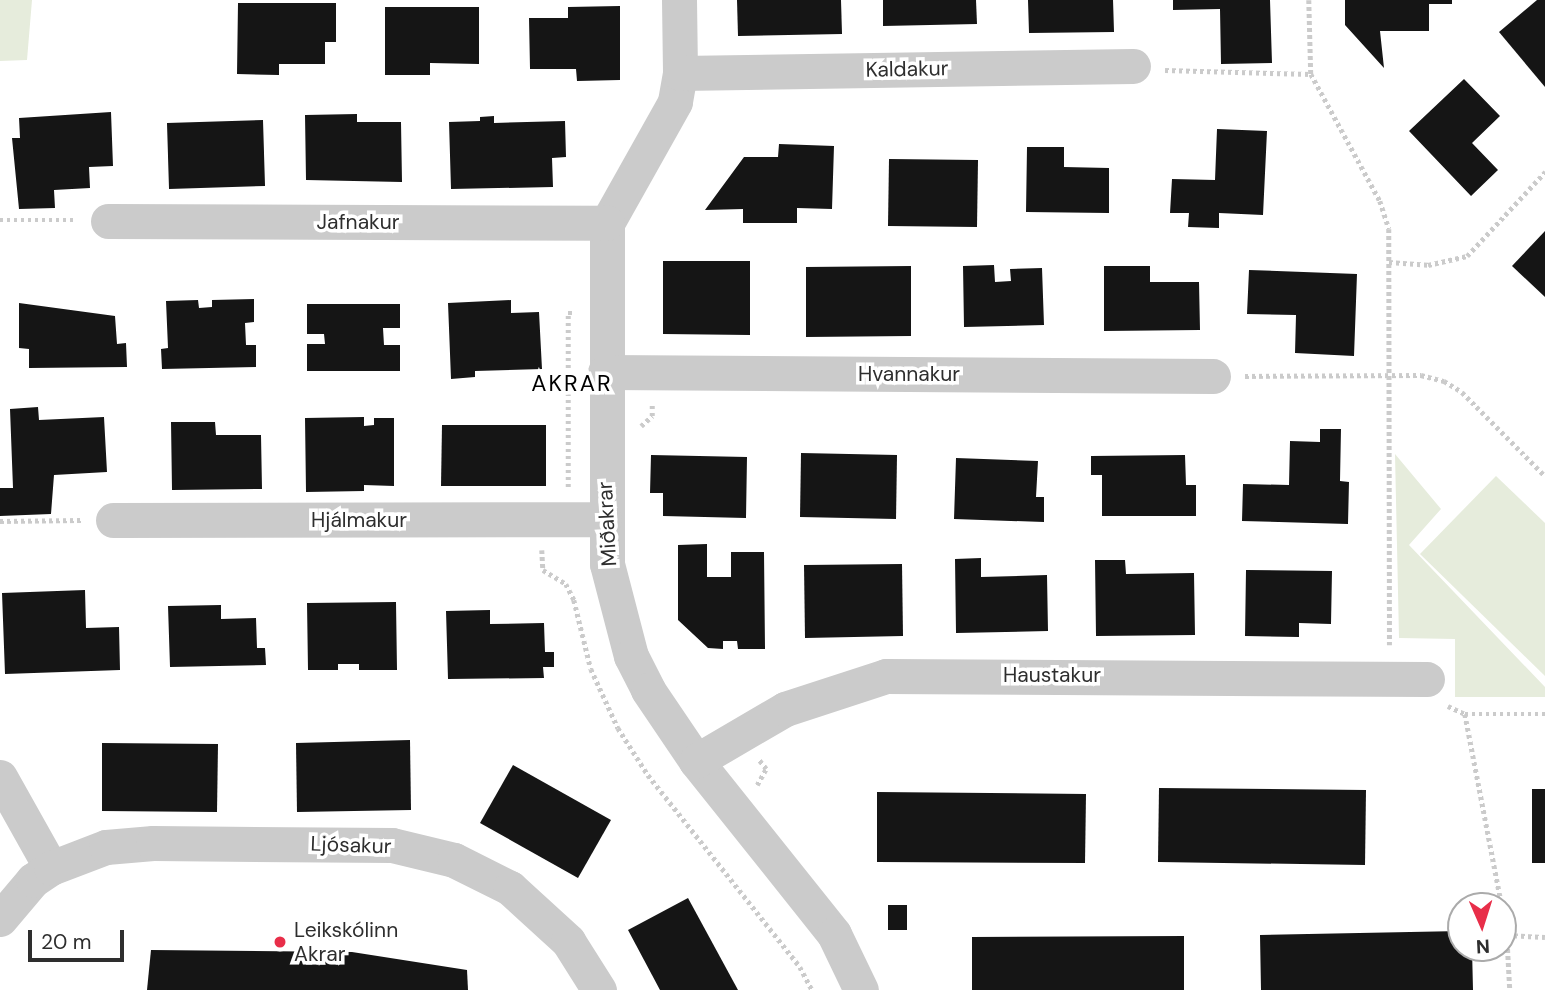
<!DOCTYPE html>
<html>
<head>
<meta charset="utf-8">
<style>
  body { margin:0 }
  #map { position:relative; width:1545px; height:990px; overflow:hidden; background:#fff; font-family:"DM Sans",sans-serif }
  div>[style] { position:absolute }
  .green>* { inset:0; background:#e6ecdc }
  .building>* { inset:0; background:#151515 }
  .path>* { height:4.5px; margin-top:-2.25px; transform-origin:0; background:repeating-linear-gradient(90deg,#cbcbcb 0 3.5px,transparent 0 7px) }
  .street>* { height:35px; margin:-17.5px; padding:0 17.5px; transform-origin:17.5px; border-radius:17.5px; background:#cbcbcb }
  .dots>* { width:19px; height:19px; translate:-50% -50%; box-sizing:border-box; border:4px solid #fff; border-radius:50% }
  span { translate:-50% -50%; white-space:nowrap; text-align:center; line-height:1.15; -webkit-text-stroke:7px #fff; paint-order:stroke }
  .street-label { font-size:21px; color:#2e2e2e }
  .poi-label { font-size:21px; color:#2e2e2e }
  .left { translate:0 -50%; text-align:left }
  .neighbourhood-label { font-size:23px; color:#000; letter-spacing:2px }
  .north { position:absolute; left:1447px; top:892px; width:70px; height:70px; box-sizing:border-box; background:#fff; border:2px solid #ababab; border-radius:50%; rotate:177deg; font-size:19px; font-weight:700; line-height:28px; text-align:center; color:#2e2e2e }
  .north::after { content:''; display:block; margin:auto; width:24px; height:32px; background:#e82e49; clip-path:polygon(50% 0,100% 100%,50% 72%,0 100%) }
  .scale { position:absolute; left:28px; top:930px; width:96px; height:32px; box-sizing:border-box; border:4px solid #2e2e2e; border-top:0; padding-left:9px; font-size:21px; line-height:24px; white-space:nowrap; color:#2e2e2e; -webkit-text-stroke:5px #fff; paint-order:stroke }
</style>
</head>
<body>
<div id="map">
  <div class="green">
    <i style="clip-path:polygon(0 0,32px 0,27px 60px,0 61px)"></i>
    <i style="clip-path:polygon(1395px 454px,1441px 509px,1409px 545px,1545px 687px,1545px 697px,1455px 697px,1455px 639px,1399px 638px)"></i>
    <i style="clip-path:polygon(1496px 476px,1545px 523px,1545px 676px,1420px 554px)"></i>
  </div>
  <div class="building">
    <i style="clip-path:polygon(737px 0,841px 0,842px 34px,738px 36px)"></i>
    <i style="clip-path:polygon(883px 0,976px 0,977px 24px,883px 26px)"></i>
    <i style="clip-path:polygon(1028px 0,1113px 0,1114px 32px,1029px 33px)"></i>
    <i style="clip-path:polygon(1173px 0,1270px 0,1272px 63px,1221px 64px,1220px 9px,1173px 10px)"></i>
    <i style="clip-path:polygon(1345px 0,1452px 0,1452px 4px,1429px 4px,1429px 31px,1380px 31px,1384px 68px,1345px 25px)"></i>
    <i style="clip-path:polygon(1537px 0,1545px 0,1545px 87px,1499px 32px)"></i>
    <i style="clip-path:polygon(238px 3px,336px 3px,336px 42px,325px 42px,325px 64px,279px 64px,279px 75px,237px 74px)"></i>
    <i style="clip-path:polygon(620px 6px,620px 80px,577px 81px,576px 69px,530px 69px,529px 18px,568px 18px,568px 7px)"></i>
    <i style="clip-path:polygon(385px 7px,479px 7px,479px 64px,430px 63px,430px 75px,385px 75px)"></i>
    <i style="clip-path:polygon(1464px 79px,1500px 116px,1472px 143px,1498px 170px,1471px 196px,1409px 131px)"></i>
    <i style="clip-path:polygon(111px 112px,113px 166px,89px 167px,90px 188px,54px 190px,55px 208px,19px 209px,12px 138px,20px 138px,19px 118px)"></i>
    <i style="clip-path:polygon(357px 114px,357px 122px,401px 122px,402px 182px,306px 180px,305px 115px)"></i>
    <i style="clip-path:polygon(494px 116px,494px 123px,565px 121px,566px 157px,552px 158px,553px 187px,451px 189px,449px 122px,480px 121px,480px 117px)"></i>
    <i style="clip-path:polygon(263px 120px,265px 186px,169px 189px,167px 123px)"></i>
    <i style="clip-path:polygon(1217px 129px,1267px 131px,1263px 215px,1219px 213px,1219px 228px,1188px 227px,1189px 213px,1170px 213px,1172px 179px,1215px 180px)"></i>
    <i style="clip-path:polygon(779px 144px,834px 146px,832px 209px,797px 208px,797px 223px,743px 223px,743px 209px,705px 210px,744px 157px,778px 157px)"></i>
    <i style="clip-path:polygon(1027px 147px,1064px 147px,1064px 167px,1109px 168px,1109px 213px,1026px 212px)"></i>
    <i style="clip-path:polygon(889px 159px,978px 160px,977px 227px,888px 226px)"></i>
    <i style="clip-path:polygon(1545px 231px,1545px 297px,1512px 266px)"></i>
    <i style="clip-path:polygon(663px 261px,750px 261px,750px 335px,663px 334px)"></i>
    <i style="clip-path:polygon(994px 265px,995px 282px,1011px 281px,1010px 269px,1042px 268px,1044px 325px,964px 327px,963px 266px)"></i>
    <i style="clip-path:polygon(911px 266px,911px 336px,806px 337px,806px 267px)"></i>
    <i style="clip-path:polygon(1104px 266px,1150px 266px,1150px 282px,1199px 282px,1200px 330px,1104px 331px)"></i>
    <i style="clip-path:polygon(1249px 270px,1357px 274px,1354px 356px,1295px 353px,1296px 315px,1247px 314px)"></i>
    <i style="clip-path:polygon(254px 299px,254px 322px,245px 323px,246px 345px,256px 345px,256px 367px,162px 369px,161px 349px,168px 348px,166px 301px,198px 300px,199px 308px,212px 307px,212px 300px)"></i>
    <i style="clip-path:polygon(511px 300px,511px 313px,539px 312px,542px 369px,475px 371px,475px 377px,451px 379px,448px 303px)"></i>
    <i style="clip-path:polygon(19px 303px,115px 316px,117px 344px,126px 343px,127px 367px,29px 368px,29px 349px,19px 348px)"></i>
    <i style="clip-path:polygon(307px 304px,400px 304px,400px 328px,383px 328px,384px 345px,400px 345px,400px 371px,307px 371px,307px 344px,325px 344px,324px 334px,307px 334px)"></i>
    <i style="clip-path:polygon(38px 407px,39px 420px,104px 417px,107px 472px,54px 475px,51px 514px,0 516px,0 488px,13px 488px,10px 409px)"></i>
    <i style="clip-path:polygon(364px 417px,364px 426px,374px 425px,374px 418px,394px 418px,394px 486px,364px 485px,364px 491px,306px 492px,305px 418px)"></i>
    <i style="clip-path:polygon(171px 422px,215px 422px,216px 435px,261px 435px,262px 489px,172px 490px)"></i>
    <i style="clip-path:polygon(442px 425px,546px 425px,546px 486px,441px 486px)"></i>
    <i style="clip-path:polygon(1320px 429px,1341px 429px,1340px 481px,1349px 482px,1348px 524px,1242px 521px,1243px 484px,1289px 485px,1290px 441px,1320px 442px)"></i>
    <i style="clip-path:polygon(801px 453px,897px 455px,896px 519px,800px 517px)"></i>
    <i style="clip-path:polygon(651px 455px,747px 457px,746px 518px,663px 516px,663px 493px,650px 493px)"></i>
    <i style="clip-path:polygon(1185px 455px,1186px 485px,1196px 485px,1196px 516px,1102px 516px,1102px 475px,1091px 475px,1091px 456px)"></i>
    <i style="clip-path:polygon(956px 458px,1038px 461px,1036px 497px,1044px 497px,1044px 522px,954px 519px)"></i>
    <i style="clip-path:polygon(707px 544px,707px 577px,731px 577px,731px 552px,764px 552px,765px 649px,738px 649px,737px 641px,723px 641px,723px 649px,708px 648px,678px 620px,678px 545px)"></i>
    <i style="clip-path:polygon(981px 558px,981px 577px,1047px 575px,1048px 631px,956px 633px,955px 559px)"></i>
    <i style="clip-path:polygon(1095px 560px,1125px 560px,1126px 574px,1194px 573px,1195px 635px,1096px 636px)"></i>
    <i style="clip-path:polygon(902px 564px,903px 636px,805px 638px,804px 565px)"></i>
    <i style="clip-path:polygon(1246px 570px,1332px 571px,1331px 624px,1299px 623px,1299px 637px,1245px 636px)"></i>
    <i style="clip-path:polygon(85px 590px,86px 628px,119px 627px,120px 670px,5px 674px,2px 593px)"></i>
    <i style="clip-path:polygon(396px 602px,397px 670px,359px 670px,359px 664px,338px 664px,338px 670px,308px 670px,307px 603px)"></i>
    <i style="clip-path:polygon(221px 605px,221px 619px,256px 618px,257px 648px,265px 648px,266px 665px,170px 667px,168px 606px)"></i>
    <i style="clip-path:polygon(490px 610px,490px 624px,544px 623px,545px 652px,554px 652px,554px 667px,543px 667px,544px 678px,448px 679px,446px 611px)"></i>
    <i style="clip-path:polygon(410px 740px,411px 810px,297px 812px,296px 743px)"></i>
    <i style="clip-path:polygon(102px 743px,218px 744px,217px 812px,102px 811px)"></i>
    <i style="clip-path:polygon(513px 765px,611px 820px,578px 878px,480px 823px)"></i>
    <i style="clip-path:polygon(1159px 788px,1366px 790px,1365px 865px,1158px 862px)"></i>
    <i style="clip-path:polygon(1532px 789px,1545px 789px,1545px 863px,1532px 863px)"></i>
    <i style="clip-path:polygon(877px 792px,1086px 794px,1085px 863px,877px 862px)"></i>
    <i style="clip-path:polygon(688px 898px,738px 990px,660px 990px,628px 930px)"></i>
    <i style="clip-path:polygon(888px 905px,907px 905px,907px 930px,888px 930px)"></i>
    <i style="clip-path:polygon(1461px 931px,1461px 948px,1472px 948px,1473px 990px,1261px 990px,1260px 935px)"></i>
    <i style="clip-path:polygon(1184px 936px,1184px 990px,972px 990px,972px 937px)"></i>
    <i style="clip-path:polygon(151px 950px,352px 952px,467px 970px,468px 990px,147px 990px)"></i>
  </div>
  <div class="path">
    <i style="left:1309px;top:0;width:74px;rotate:88.5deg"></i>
    <i style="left:1311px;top:74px;width:145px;rotate:61.5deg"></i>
    <i style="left:1380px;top:201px;width:29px;rotate:72deg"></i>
    <i style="left:1389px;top:229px;width:416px;rotate:89.9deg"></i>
    <i style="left:1165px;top:70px;width:146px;rotate:1.6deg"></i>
    <i style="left:0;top:220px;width:76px"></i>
    <i style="left:1389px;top:262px;width:39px;rotate:4deg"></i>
    <i style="left:1428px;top:265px;width:40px;rotate:-13deg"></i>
    <i style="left:1467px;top:256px;width:115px;rotate:-47.1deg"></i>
    <i style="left:1245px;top:376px;width:176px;rotate:-0.3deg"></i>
    <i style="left:1421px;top:375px;width:24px;rotate:15deg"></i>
    <i style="left:1444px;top:381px;width:21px;rotate:31deg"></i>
    <i style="left:1462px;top:392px;width:118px;rotate:45.3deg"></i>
    <i style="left:641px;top:426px;width:15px;rotate:-42deg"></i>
    <i style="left:652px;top:416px;width:11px;rotate:-90deg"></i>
    <i style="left:568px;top:487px;width:174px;rotate:-90deg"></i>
    <i style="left:568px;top:313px;width:6px"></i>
    <i style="left:0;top:521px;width:81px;rotate:-0.7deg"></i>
    <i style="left:542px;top:550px;width:20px;rotate:87deg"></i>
    <i style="left:543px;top:570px;width:27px;rotate:31deg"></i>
    <i style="left:566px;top:584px;width:18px;rotate:63deg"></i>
    <i style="left:574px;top:600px;width:71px;rotate:76.2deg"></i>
    <i style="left:591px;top:669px;width:65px;rotate:65.4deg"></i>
    <i style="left:618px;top:728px;width:56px;rotate:57.4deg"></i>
    <i style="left:648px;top:775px;width:245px;rotate:51.6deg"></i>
    <i style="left:800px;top:967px;width:26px;rotate:62deg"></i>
    <i style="left:1448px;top:706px;width:19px;rotate:25deg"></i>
    <i style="left:1465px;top:714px;width:196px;rotate:79.1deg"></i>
    <i style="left:1465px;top:714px;width:80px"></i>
    <i style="left:757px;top:785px;width:18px;rotate:-61deg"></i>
    <i style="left:766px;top:769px;width:11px;rotate:-128deg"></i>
    <i style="left:1503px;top:912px;width:23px;rotate:80deg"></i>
    <i style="left:1507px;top:935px;width:38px;rotate:3deg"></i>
    <i style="left:1507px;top:935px;width:55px;rotate:86.9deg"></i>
  </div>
  <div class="street">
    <i style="left:679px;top:0;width:73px;rotate:89.2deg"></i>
    <i style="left:680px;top:73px;width:29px;rotate:100deg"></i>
    <i style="left:675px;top:102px;width:139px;rotate:119.3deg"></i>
    <i style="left:607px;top:223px;width:341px;rotate:90deg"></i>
    <i style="left:607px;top:564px;width:95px;rotate:75.4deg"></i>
    <i style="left:631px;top:656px;width:38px;rotate:63deg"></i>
    <i style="left:648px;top:690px;width:86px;rotate:55.9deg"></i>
    <i style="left:696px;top:761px;width:221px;rotate:51.4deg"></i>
    <i style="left:834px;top:934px;width:62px;rotate:64.3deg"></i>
    <i style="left:680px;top:73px;width:453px;rotate:-0.9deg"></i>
    <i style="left:108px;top:221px;width:499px;rotate:0.2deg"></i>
    <i style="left:605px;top:372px;width:608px;rotate:0.38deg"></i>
    <i style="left:113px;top:520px;width:491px;rotate:-0.1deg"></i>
    <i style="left:696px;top:761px;width:103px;rotate:-30.3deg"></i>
    <i style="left:785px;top:709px;width:106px;rotate:-18.1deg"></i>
    <i style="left:886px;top:676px;width:541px;rotate:0.32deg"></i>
    <i style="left:0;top:777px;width:104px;rotate:60.7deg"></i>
    <i style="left:0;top:919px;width:51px;rotate:-49.8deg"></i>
    <i style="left:33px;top:880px;width:22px;rotate:-34deg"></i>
    <i style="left:51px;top:868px;width:59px;rotate:-20.9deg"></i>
    <i style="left:106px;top:847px;width:47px;rotate:-4.9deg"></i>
    <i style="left:153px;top:843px;width:239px;rotate:0.5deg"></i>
    <i style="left:392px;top:845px;width:64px;rotate:13.6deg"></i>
    <i style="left:454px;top:860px;width:63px;rotate:26.6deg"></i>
    <i style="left:510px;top:888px;width:79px;rotate:42.4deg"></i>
    <i style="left:568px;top:941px;width:58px;rotate:57.7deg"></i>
  </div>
  <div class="dots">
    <i style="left:280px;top:942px;background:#e82e49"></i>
  </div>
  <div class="street-label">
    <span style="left:907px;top:69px;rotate:-1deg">Kaldakur</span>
    <span style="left:358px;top:222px">Jafnakur</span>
    <span style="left:909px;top:374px">Hvannakur</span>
    <span style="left:359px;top:520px">Hjálmakur</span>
    <span style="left:607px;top:524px;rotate:-93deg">Miðakrar</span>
    <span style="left:1052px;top:675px">Haustakur</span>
    <span style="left:351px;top:845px;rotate:2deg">Ljósakur</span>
  </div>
  <div class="poi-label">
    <span class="left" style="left:294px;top:942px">Leikskólinn<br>Akrar</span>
  </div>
  <div class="neighbourhood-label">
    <span style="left:572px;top:383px">AKRAR</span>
  </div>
  <div class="north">N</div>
  <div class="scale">20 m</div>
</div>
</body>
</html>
